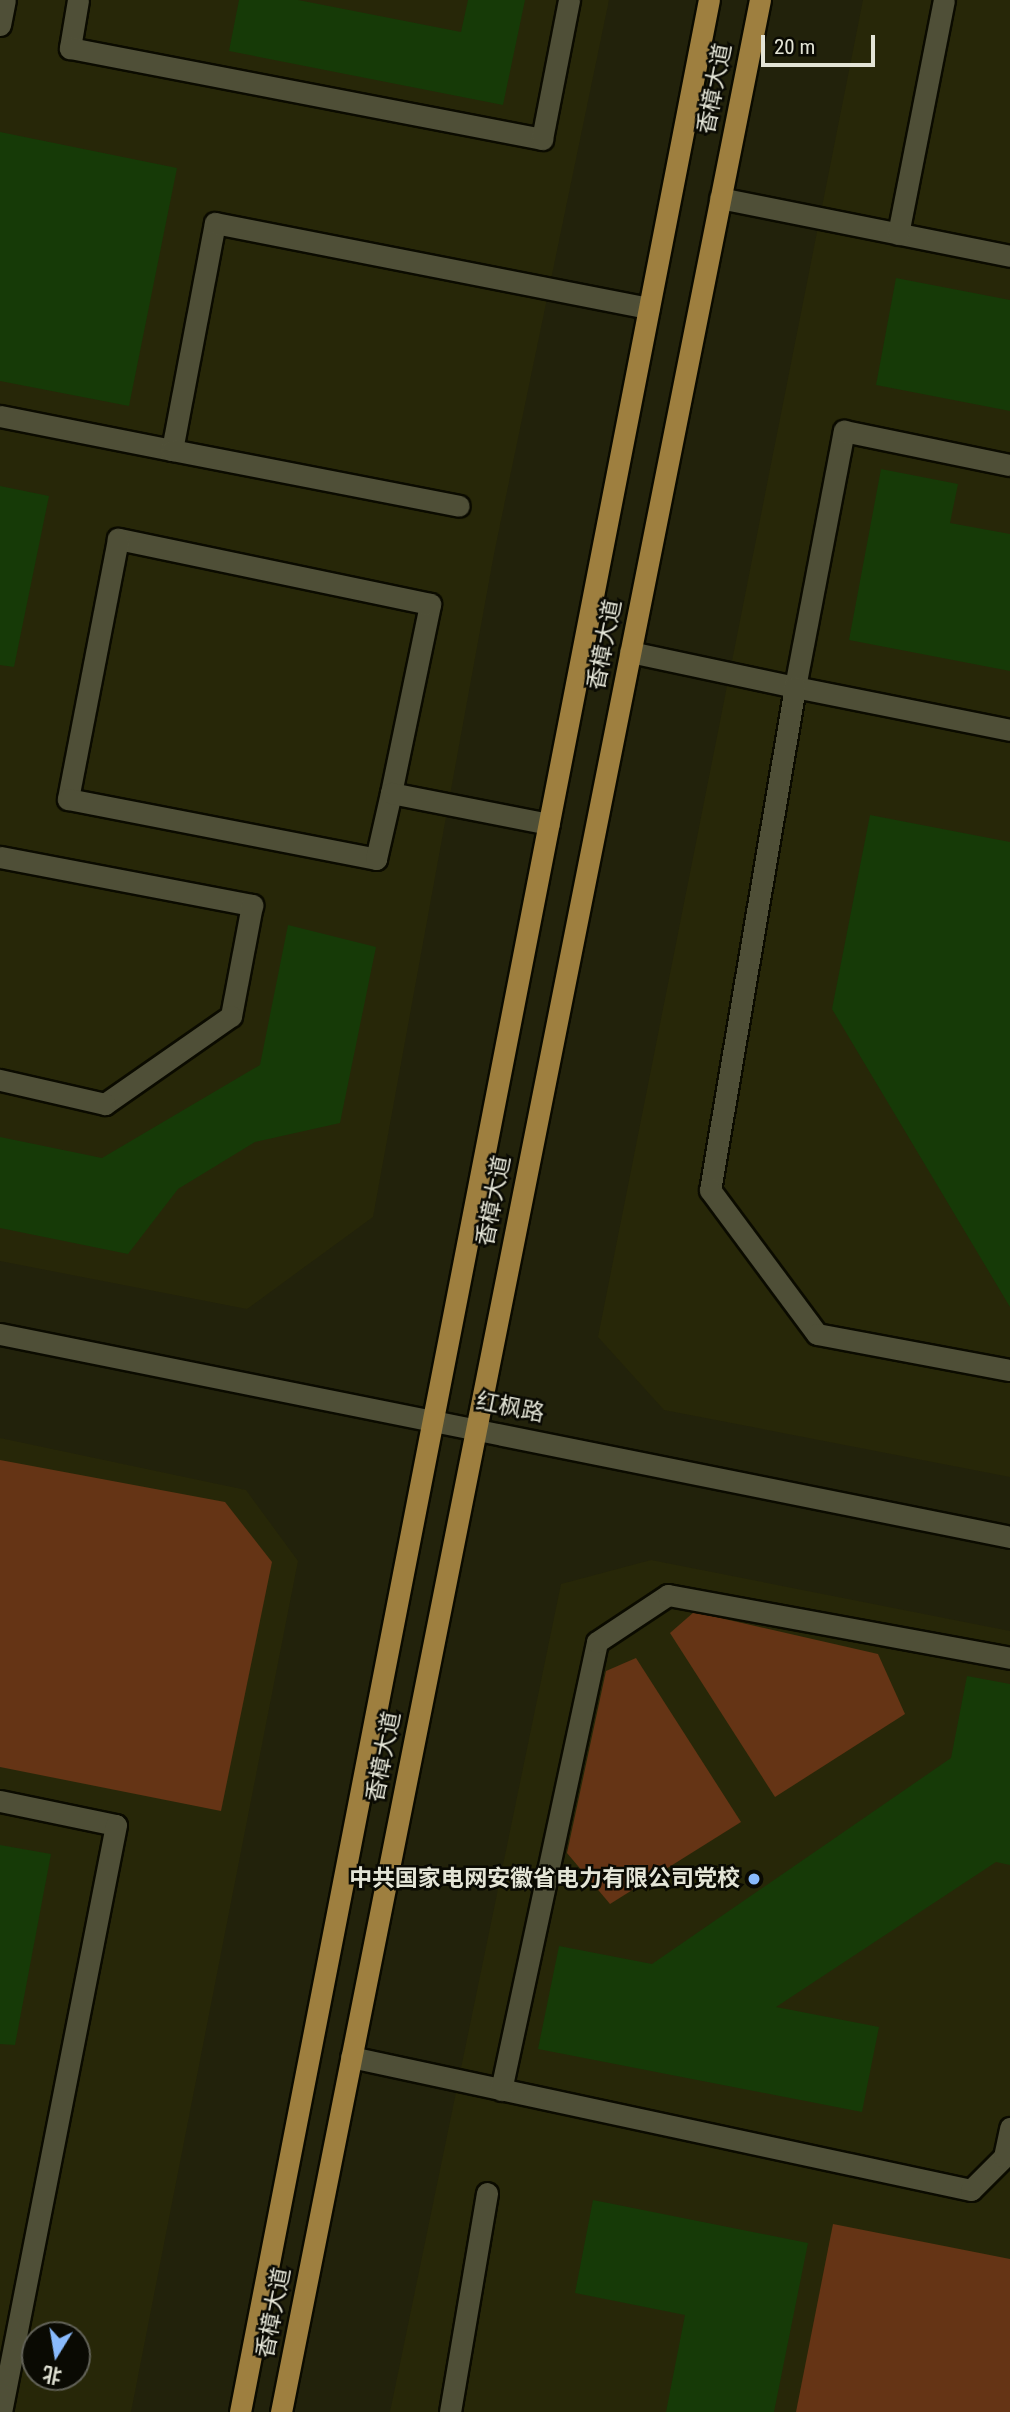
<!DOCTYPE html>
<html>
<head>
<meta charset="utf-8">
<style>
  body { margin:0 }
  #map { position:relative; width:1010px; height:2412px; overflow:hidden; background:#22220b; font-family:"Roboto Condensed","Noto Sans SC",sans-serif }
  div>[style] { position:absolute }
  .built>* { inset:0; background:#272708 }
  .green>* { inset:0; background:#653415 }
  .building>* { inset:0; background:#163a07 }
  .roads { filter:drop-shadow(2px 0 #0b0b00) drop-shadow(-2px 0 #0b0b00) drop-shadow(0 2px #0b0b00) drop-shadow(0 -2px #0b0b00) }
  .minor>* { height:21px; margin:-10.5px; padding:0 10.5px; transform-origin:10.5px; border-radius:10.5px; background:#4f4f37 }
  .major>* { height:21px; margin:-10.5px; padding:0 10.5px; transform-origin:10.5px; border-radius:10.5px; background:#9e7f3f }
  .dots>* { width:19px; height:19px; translate:-50% -50%; box-sizing:border-box; border:4px solid #0a0a03; border-radius:50% }
  span { translate:-50% -50%; white-space:nowrap; text-align:center; line-height:1.15; -webkit-text-stroke:5px #0a0a03; paint-order:stroke }
  .street-label { font-size:23px; color:#e3e4d6 }
  .poi-label { font-size:23px; color:#e3e4d6; font-weight:700 }
  .right { translate:-100% -50%; text-align:right }
  .north { position:absolute; left:21px; top:2321px; width:70px; height:70px; box-sizing:border-box; background:#0a0a03; border:2px solid #616157; border-radius:50%; rotate:191deg; font-size:19px; font-weight:700; line-height:28px; text-align:center; color:#e3e4d6 }
  .north::after { content:''; display:block; margin:auto; width:24px; height:32px; background:#89bafc; clip-path:polygon(50% 0,100% 100%,50% 72%,0 100%) }
  .scale { position:absolute; left:761px; top:35px; width:114px; height:32px; box-sizing:border-box; border:4px solid #e3e4d6; border-top:0; padding-left:9px; font-size:21px; line-height:24px; white-space:nowrap; color:#e3e4d6; -webkit-text-stroke:5px #0a0a03; paint-order:stroke }
</style>
</head>
<body>
<div id="map">
  <div class="built">
    <i style="clip-path:polygon(0 0,609px 0,494px 554px,373px 1217px,247px 1309px,0 1261px)"></i>
    <i style="clip-path:polygon(863px 0,1010px 0,1010px 1477px,664px 1410px,598px 1337px)"></i>
    <i style="clip-path:polygon(evenodd,0 1438px,246px 1490px,298px 1561px,131px 2412px,0 2412px,0 1438px,35px 2335px,77px 2335px,77px 2377px,35px 2377px,35px 2335px)"></i>
    <i style="clip-path:polygon(651px 1560px,1010px 1631px,1010px 2412px,390px 2412px,561px 1584px)"></i>
  </div>
  <div class="green">
    <i style="clip-path:polygon(0 1460px,225px 1502px,272px 1562px,221px 1811px,0 1767px)"></i>
    <i style="clip-path:polygon(694px 1612px,878px 1654px,905px 1714px,775px 1797px,670px 1633px)"></i>
    <i style="clip-path:polygon(636px 1658px,741px 1822px,610px 1904px,567px 1853px,606px 1671px)"></i>
    <i style="clip-path:polygon(833px 2224px,1010px 2259px,1010px 2412px,796px 2412px)"></i>
  </div>
  <div class="building">
    <i style="clip-path:polygon(239px 0,298px 0,461px 32px,468px 0,525px 0,503px 105px,229px 51px)"></i>
    <i style="clip-path:polygon(0 132px,177px 168px,129px 406px,0 381px)"></i>
    <i style="clip-path:polygon(896px 278px,1010px 300px,1010px 411px,876px 385px)"></i>
    <i style="clip-path:polygon(881px 469px,958px 484px,950px 523px,1010px 534px,1010px 671px,849px 640px)"></i>
    <i style="clip-path:polygon(0 486px,49px 496px,14px 667px,0 665px)"></i>
    <i style="clip-path:polygon(870px 815px,1010px 842px,1010px 1307px,832px 1009px)"></i>
    <i style="clip-path:polygon(288px 925px,376px 947px,340px 1123px,255px 1142px,178px 1189px,128px 1254px,0 1228px,0 1137px,102px 1158px,260px 1065px)"></i>
    <i style="clip-path:polygon(967px 1676px,1010px 1684px,1010px 1865px,996px 1862px,776px 2007px,879px 2027px,862px 2112px,538px 2049px,559px 1946px,652px 1964px,951px 1758px)"></i>
    <i style="clip-path:polygon(0 1845px,51px 1854px,15px 2045px,0 2044px)"></i>
    <i style="clip-path:polygon(593px 2200px,808px 2243px,774px 2412px,666px 2412px,685px 2315px,575px 2293px)"></i>
  </div>
  <div class="roads">
    <div class="minor">
      <i style="left:78px;top:0;width:49px;rotate:99.5deg"></i>
      <i style="left:70px;top:48px;width:481px;rotate:10.9deg"></i>
      <i style="left:542px;top:139px;width:142px;rotate:-79deg"></i>
      <i style="left:0;top:25px;width:25px;rotate:-79deg"></i>
      <i style="left:720px;top:198px;width:296px;rotate:11.3deg"></i>
      <i style="left:898px;top:234px;width:238px;rotate:-78.9deg"></i>
      <i style="left:0;top:416px;width:175px;rotate:11.2deg"></i>
      <i style="left:172px;top:450px;width:231px;rotate:-79.3deg"></i>
      <i style="left:215px;top:223px;width:442px;rotate:11.1deg"></i>
      <i style="left:172px;top:450px;width:292px;rotate:11deg"></i>
      <i style="left:630px;top:652px;width:169px;rotate:12deg"></i>
      <i style="left:795px;top:687px;width:261px;rotate:-79.2deg"></i>
      <i style="left:844px;top:431px;width:169px;rotate:11.6deg"></i>
      <i style="left:1010px;top:730px;width:219px;rotate:-168.7deg"></i>
      <i style="left:795px;top:687px;width:510px;rotate:99.59deg"></i>
      <i style="left:710px;top:1190px;width:179px;rotate:53.4deg"></i>
      <i style="left:817px;top:1334px;width:196px;rotate:10.6deg"></i>
      <i style="left:391px;top:793px;width:193px;rotate:-78.3deg"></i>
      <i style="left:430px;top:604px;width:319px;rotate:-168.2deg"></i>
      <i style="left:118px;top:539px;width:265px;rotate:100.9deg"></i>
      <i style="left:68px;top:799px;width:314px;rotate:11deg"></i>
      <i style="left:376px;top:859px;width:68px;rotate:-77.2deg"></i>
      <i style="left:391px;top:793px;width:161px;rotate:11.1deg"></i>
      <i style="left:0;top:857px;width:257px;rotate:10.8deg"></i>
      <i style="left:252px;top:905px;width:113px;rotate:100.7deg"></i>
      <i style="left:231px;top:1016px;width:154px;rotate:145.1deg"></i>
      <i style="left:105px;top:1104px;width:108px;rotate:-167.1deg"></i>
      <i style="left:0;top:1334px;width:1030px;rotate:11.36deg"></i>
      <i style="left:0;top:1801px;width:118px;rotate:11.7deg"></i>
      <i style="left:116px;top:1825px;width:598px;rotate:101.08deg"></i>
      <i style="left:351px;top:2057px;width:634px;rotate:12.11deg"></i>
      <i style="left:971px;top:2190px;width:47px;rotate:-45deg"></i>
      <i style="left:1004px;top:2157px;width:30px;rotate:-78deg"></i>
      <i style="left:501px;top:2090px;width:458px;rotate:-77.9deg"></i>
      <i style="left:597px;top:1642px;width:85px;rotate:-33.5deg"></i>
      <i style="left:668px;top:1595px;width:348px;rotate:10.4deg"></i>
      <i style="left:450px;top:2412px;width:222px;rotate:-80.4deg"></i>
    </div>
    <div class="major">
      <i style="left:240px;top:2412px;width:2457px;rotate:-79deg"></i>
      <i style="left:281px;top:2412px;width:2459px;rotate:-78.77deg"></i>
    </div>
  </div>
  <div class="dots">
    <i style="left:754px;top:1879px;background:#89bafc"></i>
  </div>
  <div class="street-label">
    <span style="left:715px;top:89px;rotate:-79deg">香樟大道</span>
    <span style="left:605px;top:645px;rotate:-79deg">香樟大道</span>
    <span style="left:494px;top:1201px;rotate:-79deg">香樟大道</span>
    <span style="left:510px;top:1408px;rotate:11deg">红枫路</span>
    <span style="left:384px;top:1757px;rotate:-79deg">香樟大道</span>
    <span style="left:274px;top:2313px;rotate:-79deg">香樟大道</span>
  </div>
  <div class="poi-label">
    <span class="right" style="left:740px;top:1879px">中共国家电网安徽省电力有限公司党校</span>
  </div>
  <div class="north">北</div>
  <div class="scale">20 m</div>
</div>
</body>
</html>
